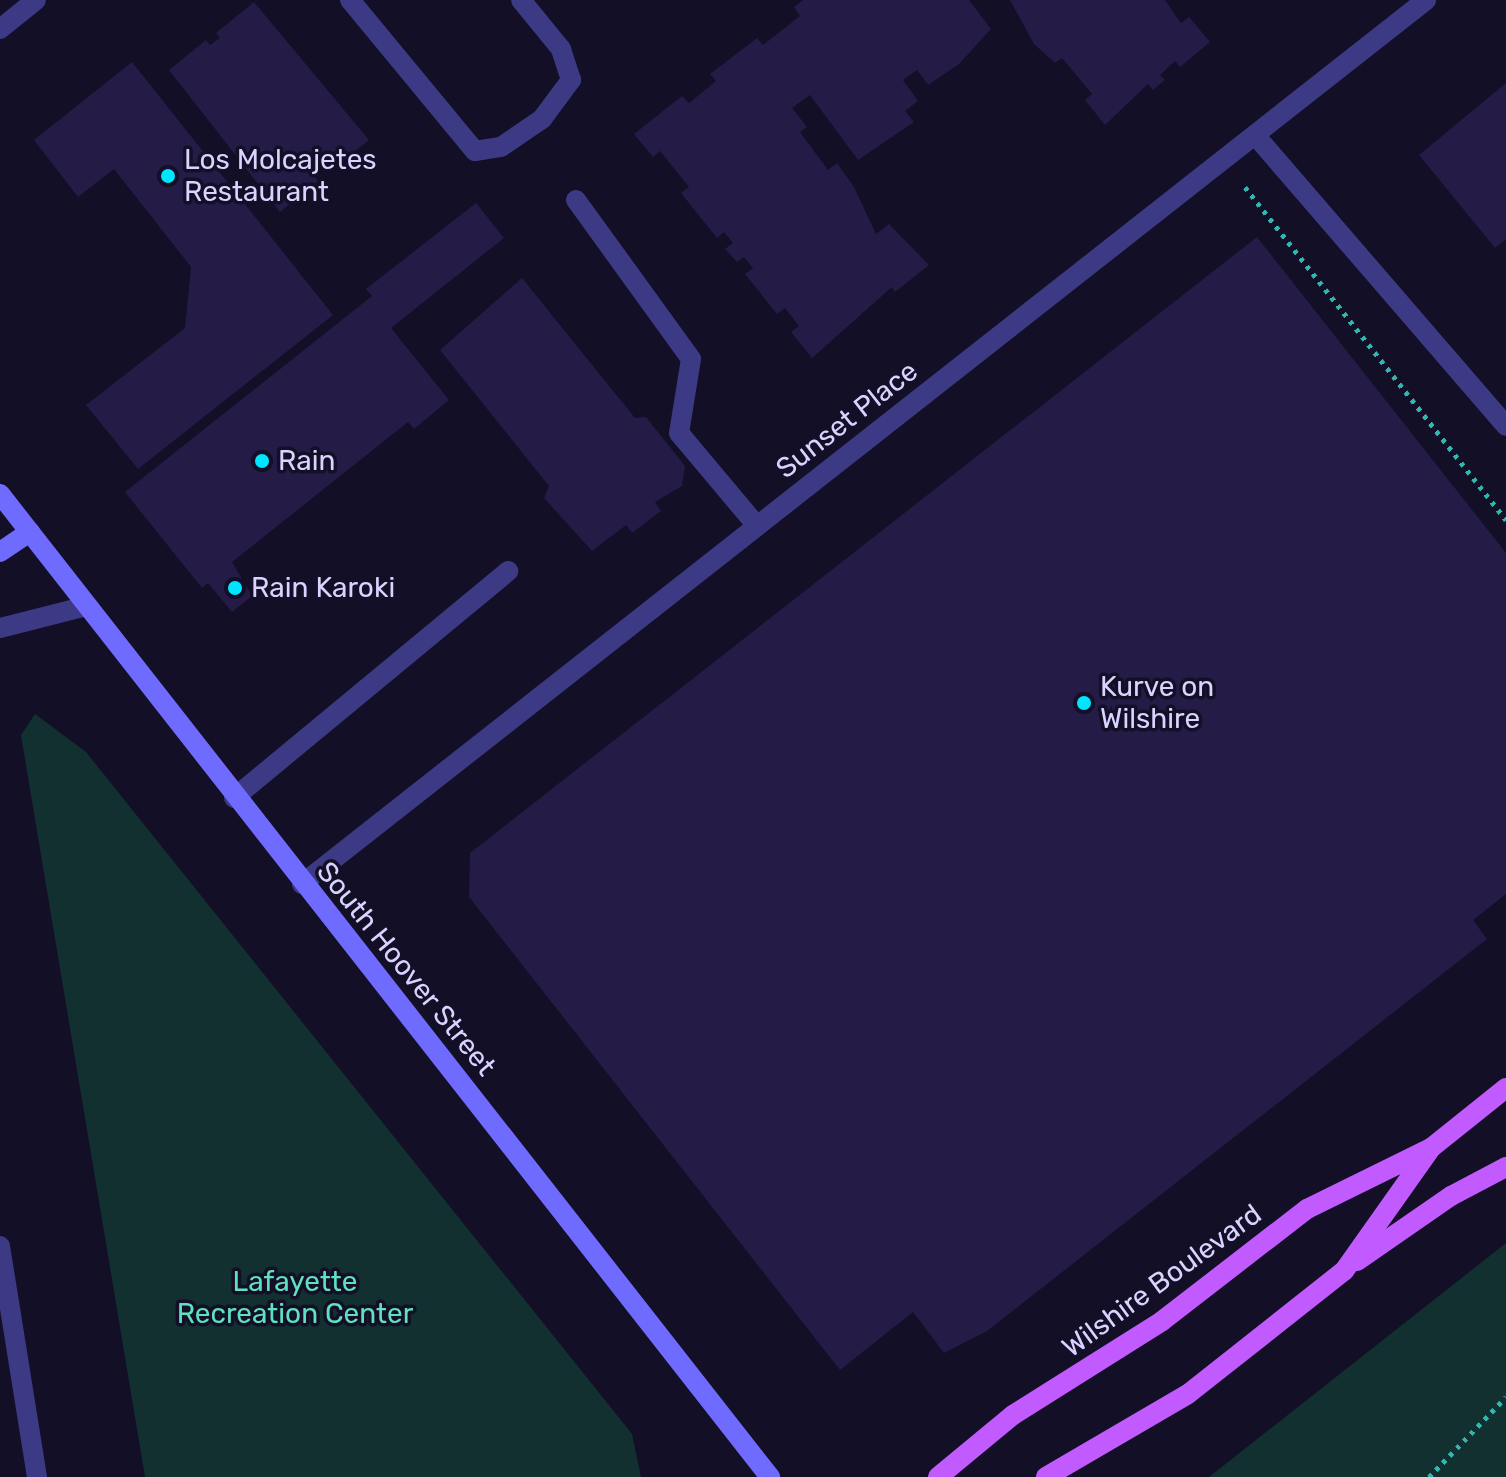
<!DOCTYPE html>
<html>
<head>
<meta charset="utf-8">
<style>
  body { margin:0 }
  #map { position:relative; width:1506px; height:1477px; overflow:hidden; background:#130f26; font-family:Rubik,sans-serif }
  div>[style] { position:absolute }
  .green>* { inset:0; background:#12302f }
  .building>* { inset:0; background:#241b47 }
  .path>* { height:5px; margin-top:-2.5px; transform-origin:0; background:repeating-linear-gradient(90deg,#2fb8b0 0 4px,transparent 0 10px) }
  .service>* { height:20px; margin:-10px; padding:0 10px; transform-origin:10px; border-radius:10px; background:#3d3a85 }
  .minor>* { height:20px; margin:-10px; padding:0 10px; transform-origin:10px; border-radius:10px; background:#3d3a85 }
  .tertiary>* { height:20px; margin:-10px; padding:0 10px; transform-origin:10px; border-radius:10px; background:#3d3a85 }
  .secondary>* { height:20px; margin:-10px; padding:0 10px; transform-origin:10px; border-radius:10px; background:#6f6bff }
  .primary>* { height:20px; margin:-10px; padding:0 10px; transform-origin:10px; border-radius:10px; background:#c25bff }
  .dots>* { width:22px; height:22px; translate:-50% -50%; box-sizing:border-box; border:4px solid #130f26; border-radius:50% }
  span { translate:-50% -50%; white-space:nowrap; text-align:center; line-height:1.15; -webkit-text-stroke:7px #130f26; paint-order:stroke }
  .poi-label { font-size:28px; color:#d9d4ff }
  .left { translate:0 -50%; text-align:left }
  .street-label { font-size:28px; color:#d9d4ff }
  .park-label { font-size:28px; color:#5fe0c0 }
</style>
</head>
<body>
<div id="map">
  <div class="green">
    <i style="clip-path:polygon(35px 714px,86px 752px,632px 1434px,641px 1477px,145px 1477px,21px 735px)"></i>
    <i style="clip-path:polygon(1506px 1243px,1506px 1477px,1209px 1477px)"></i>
  </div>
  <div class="building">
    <i style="clip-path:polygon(803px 0,969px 0,991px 29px,959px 64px,928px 85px,917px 70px,903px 80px,918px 101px,905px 111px,914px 122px,858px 160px,810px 95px,792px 108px,807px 127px,800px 132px,828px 170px,837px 163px,854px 187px,876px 234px,889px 224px,929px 265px,895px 292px,892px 287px,812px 358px,791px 332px,799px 326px,785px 308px,777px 314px,745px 274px,753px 268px,744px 257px,737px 262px,725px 249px,733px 243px,724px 232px,717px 238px,681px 193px,689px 187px,660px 151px,653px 157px,634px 134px,682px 96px,689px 103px,716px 81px,710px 74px,757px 38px,763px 45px,800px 16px,794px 7px)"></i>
    <i style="clip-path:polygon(1010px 0,1165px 0,1181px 23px,1189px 17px,1210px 42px,1180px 67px,1175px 61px,1160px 75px,1165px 80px,1153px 90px,1148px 84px,1105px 125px,1085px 100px,1092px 94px,1062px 58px,1055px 63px,1034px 44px)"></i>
    <i style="clip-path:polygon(254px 2px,369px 140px,331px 170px,322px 159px,309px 169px,318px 181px,280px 212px,169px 70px,206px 40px,210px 45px,220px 38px,216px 33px)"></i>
    <i style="clip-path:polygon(132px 62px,333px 315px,138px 469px,86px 405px,185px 328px,191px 267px,114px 169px,78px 197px,34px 140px)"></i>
    <i style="clip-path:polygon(1506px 83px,1506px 239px,1495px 248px,1419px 155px)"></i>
    <i style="clip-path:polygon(476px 203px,504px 238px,391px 328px,449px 400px,414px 429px,408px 422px,232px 562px,252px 596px,232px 612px,208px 583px,202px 588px,125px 492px,372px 296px,366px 289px)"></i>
    <i style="clip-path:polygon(1257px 237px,1506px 553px,1506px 894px,1473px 920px,1487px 939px,987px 1331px,944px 1353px,913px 1312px,840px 1370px,469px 897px,470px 853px)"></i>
    <i style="clip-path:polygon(522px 278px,635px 418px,646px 417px,685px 466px,682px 486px,655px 502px,661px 511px,632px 533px,626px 525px,592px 551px,544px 498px,549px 486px,440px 350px)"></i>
  </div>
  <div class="path">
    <i style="left:1245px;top:187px;width:423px;rotate:51.9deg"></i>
    <i style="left:1429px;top:1477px;width:111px;rotate:-46.1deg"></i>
  </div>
  <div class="service">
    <i style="left:350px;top:0;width:196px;rotate:50.4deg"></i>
    <i style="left:475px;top:151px;width:26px;rotate:-9deg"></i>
    <i style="left:501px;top:147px;width:50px;rotate:-34.3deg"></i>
    <i style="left:542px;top:119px;width:49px;rotate:-53.4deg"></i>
    <i style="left:571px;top:80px;width:33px;rotate:-108deg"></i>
    <i style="left:561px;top:49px;width:63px;rotate:-129.2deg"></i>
    <i style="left:1255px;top:135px;width:384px;rotate:49.2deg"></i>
    <i style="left:576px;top:200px;width:196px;rotate:54.1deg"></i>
    <i style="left:691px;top:359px;width:75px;rotate:99.2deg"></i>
    <i style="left:679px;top:433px;width:121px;rotate:50deg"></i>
    <i style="left:234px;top:798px;width:356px;rotate:-39.6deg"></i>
  </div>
  <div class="minor">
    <i style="left:302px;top:884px;width:1430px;rotate:-38.18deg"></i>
  </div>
  <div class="tertiary">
    <i style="left:0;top:29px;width:46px;rotate:-38.9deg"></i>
    <i style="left:0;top:628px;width:90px;rotate:-14.2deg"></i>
    <i style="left:0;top:1246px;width:234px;rotate:80.9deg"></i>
  </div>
  <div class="secondary">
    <i style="left:0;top:494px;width:1249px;rotate:51.93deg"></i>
    <i style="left:0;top:552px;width:36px;rotate:-34deg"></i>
  </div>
  <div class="primary">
    <i style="left:1357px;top:1261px;width:114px;rotate:-34.7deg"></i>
    <i style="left:1451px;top:1196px;width:62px;rotate:-27.8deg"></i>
    <i style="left:938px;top:1477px;width:97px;rotate:-39.6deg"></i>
    <i style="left:1013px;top:1415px;width:176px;rotate:-32.2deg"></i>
    <i style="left:1162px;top:1321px;width:183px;rotate:-37.7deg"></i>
    <i style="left:1307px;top:1209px;width:138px;rotate:-26.2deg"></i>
    <i style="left:1431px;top:1148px;width:96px;rotate:-38.7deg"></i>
    <i style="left:1046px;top:1477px;width:164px;rotate:-30.3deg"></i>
    <i style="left:1188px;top:1394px;width:199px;rotate:-38.3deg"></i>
    <i style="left:1344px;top:1271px;width:147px;rotate:-54.7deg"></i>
  </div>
  <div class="dots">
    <i style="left:168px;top:176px;background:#00e5ff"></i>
    <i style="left:262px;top:461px;background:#00e5ff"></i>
    <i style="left:235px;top:588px;background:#00e5ff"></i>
    <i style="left:1084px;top:703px;background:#00e5ff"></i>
  </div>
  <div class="poi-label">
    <span class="left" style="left:184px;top:176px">Los Molcajetes<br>Restaurant</span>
    <span class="left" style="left:278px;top:461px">Rain</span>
    <span class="left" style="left:251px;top:588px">Rain Karoki</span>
    <span class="left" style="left:1100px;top:703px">Kurve on<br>Wilshire</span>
  </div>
  <div class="street-label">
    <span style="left:847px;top:420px;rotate:-38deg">Sunset Place</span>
    <span style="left:406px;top:969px;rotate:51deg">South Hoover Street</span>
    <span style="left:1162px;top:1281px;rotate:-36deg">Wilshire Boulevard</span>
  </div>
  <div class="park-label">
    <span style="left:295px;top:1298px">Lafayette<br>Recreation Center</span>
  </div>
</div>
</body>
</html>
